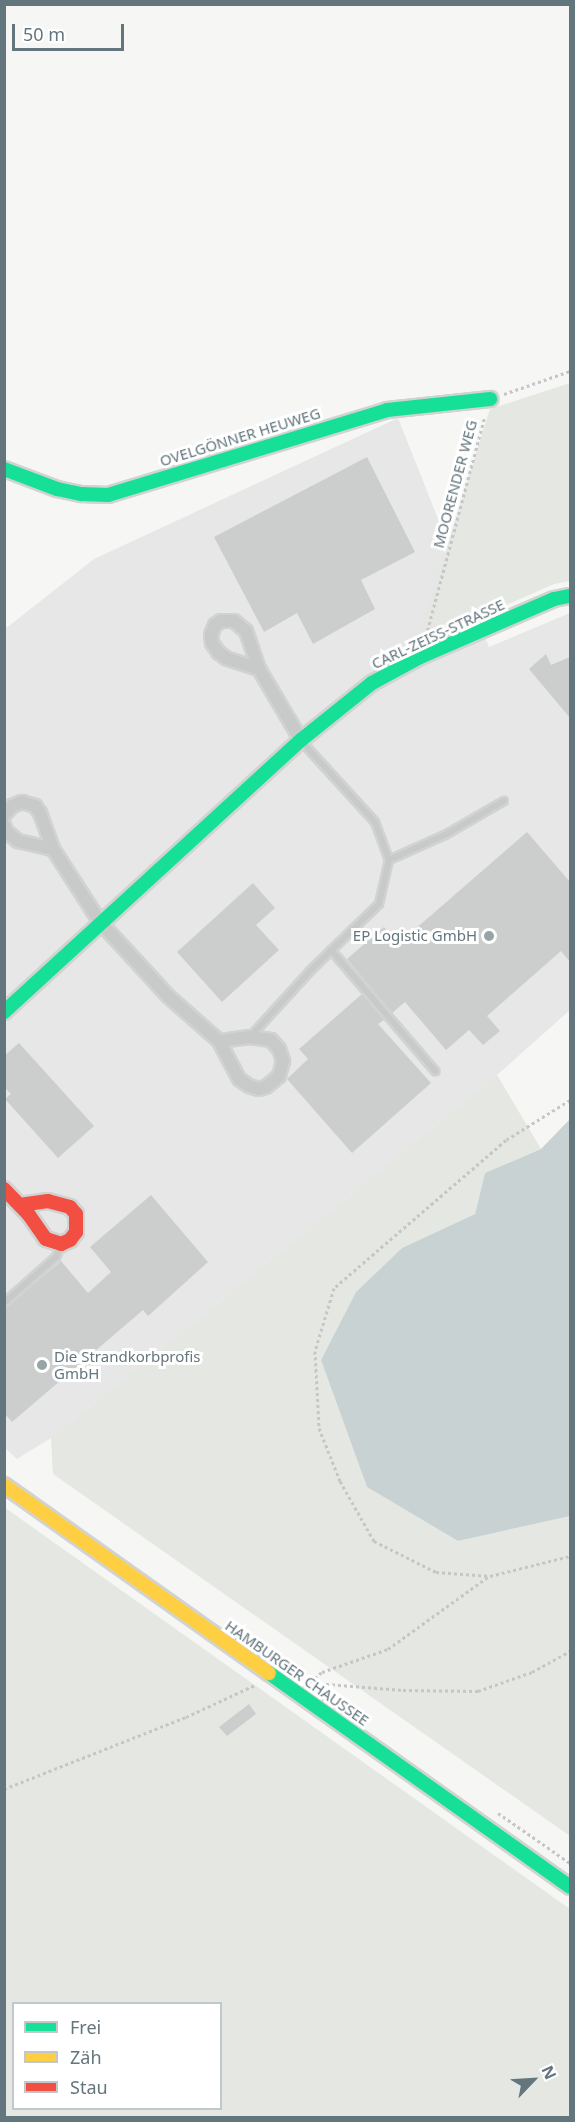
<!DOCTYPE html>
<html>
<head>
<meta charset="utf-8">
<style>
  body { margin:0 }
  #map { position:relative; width:575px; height:2122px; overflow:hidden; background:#f6f6f5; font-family:"Noto Sans",sans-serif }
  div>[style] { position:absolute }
  .built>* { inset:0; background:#e6e7e6 }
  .green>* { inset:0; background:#e5e7e2 }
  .water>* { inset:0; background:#c8d2d3 }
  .building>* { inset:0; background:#cccece }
  .path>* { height:3px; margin-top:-1.5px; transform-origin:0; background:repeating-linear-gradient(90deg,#c5c6c7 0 3px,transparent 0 6px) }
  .roads { filter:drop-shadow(2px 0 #d1d3d3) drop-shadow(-2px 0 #d1d3d3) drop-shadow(0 2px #d1d3d3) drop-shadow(0 -2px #d1d3d3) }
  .lane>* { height:6px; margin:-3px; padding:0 3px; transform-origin:3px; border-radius:3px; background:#c8caca }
  .street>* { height:12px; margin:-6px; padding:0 6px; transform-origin:6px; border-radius:6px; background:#c8caca }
  .fast>* { height:14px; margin:-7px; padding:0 7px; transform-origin:7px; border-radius:7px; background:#16e098 }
  .slow>* { height:14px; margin:-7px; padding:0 7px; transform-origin:7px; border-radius:7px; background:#ffcf43 }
  .jam>* { height:14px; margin:-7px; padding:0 7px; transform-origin:7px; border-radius:7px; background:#f24e42 }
  .dots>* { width:16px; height:16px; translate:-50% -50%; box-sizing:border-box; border:3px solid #fff; border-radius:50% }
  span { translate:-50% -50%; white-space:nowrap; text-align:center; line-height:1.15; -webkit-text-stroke:6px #fff; paint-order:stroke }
  .street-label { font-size:15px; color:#63767d }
  .poi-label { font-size:15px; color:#63767d }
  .right { translate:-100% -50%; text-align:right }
  .left { translate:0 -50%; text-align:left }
  .frame { position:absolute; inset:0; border:6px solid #63767d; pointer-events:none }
  .legend { position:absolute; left:12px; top:2002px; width:210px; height:108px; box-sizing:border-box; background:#fff; border:2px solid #c1c8cb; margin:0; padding:8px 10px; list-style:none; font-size:18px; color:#63767d }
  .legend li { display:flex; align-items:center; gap:12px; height:30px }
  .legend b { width:30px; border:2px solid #c1c8cb }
  .north { position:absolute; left:503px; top:2050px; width:60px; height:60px; -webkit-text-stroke:4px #fff; paint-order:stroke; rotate:65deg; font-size:16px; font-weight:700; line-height:24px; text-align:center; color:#63767d }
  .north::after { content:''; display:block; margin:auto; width:21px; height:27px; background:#63767d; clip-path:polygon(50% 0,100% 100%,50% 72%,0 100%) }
  .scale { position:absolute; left:12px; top:24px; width:112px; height:27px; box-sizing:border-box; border:3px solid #63767d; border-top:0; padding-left:8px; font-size:18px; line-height:21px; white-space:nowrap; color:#63767d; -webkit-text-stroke:4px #fff; paint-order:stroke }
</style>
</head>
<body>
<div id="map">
  <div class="built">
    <i style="clip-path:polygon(398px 418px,489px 647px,570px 613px,570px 1010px,497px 1075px,51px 1438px,17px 1459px,5px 1448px,5px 629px,94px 559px)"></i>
  </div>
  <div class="green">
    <i style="clip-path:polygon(570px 383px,570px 581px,554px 584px,416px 645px,490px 409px)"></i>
    <i style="clip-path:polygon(497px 1075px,541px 1149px,485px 1173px,475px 1214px,402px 1248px,356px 1292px,321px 1360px,367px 1487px,458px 1541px,570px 1516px,570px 1836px,53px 1474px,51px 1438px)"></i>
    <i style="clip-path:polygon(evenodd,4px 1507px,570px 1909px,570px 2117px,5px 2117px,4px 1507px,14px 2004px,220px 2004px,220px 2108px,14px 2108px,14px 2004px)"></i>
  </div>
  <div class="water">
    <i style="clip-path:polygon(570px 1119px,570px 1516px,458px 1541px,367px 1487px,321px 1360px,356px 1292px,402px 1248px,475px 1214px,485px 1173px,541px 1149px)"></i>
  </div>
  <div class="building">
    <i style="clip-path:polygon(367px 457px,415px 552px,361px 580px,375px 609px,313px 644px,297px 613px,264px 632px,214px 537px)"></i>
    <i style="clip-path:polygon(546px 654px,551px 665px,570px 657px,570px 718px,529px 669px)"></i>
    <i style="clip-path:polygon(527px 832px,570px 882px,570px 962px,561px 951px,487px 1016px,500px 1031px,483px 1045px,469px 1030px,446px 1050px,405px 1002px,392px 1013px,347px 959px,384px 927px,398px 944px)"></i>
    <i style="clip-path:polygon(253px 883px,275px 908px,256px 925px,279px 950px,222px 1002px,177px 952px)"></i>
    <i style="clip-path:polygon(362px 994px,384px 1020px,378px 1024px,431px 1083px,352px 1153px,287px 1079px,308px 1059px,299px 1049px)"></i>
    <i style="clip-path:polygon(19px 1043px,94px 1126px,58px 1158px,5px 1099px,11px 1094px,4px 1087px,4px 1056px)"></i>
    <i style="clip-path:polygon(151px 1195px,208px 1262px,148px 1316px,143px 1310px,12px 1422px,4px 1413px,4px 1309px,61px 1261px,88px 1293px,111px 1272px,90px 1247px)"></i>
    <i style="clip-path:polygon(249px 1704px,256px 1714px,227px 1736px,219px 1727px)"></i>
  </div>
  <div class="path">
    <i style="left:504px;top:394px;width:70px;rotate:-19.2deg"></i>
    <i style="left:426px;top:636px;width:228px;rotate:-75deg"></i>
    <i style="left:570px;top:1100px;width:75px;rotate:148deg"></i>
    <i style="left:506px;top:1140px;width:227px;rotate:139.3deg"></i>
    <i style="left:334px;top:1288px;width:66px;rotate:106.8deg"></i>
    <i style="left:315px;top:1351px;width:77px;rotate:87deg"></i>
    <i style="left:319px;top:1428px;width:57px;rotate:68.4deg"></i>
    <i style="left:340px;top:1481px;width:69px;rotate:60.5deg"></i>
    <i style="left:374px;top:1541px;width:69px;rotate:26.6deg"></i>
    <i style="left:436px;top:1572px;width:54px;rotate:4.2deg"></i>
    <i style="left:490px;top:1576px;width:82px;rotate:-14deg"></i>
    <i style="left:310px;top:1682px;width:16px;rotate:-40deg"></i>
    <i style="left:322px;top:1672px;width:70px;rotate:-19.2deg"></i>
    <i style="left:388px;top:1649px;width:123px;rotate:-35.8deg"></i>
    <i style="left:314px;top:1683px;width:89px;rotate:4.5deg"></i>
    <i style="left:403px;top:1690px;width:75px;rotate:0.8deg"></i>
    <i style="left:478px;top:1691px;width:57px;rotate:-19.4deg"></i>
    <i style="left:532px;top:1672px;width:43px;rotate:-28.9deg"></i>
    <i style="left:4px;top:1789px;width:196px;rotate:-21.6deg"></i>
    <i style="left:186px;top:1717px;width:78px;rotate:-24.9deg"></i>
    <i style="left:498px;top:1813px;width:88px;rotate:34.8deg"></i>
  </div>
  <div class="roads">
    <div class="lane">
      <i style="left:389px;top:860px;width:61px;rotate:-24.1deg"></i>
      <i style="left:445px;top:835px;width:68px;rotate:-30deg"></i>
      <i style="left:331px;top:950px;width:160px;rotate:49.3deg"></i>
      <i style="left:250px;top:1037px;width:89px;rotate:-47.7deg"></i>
      <i style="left:310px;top:971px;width:96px;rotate:-44.2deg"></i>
      <i style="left:379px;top:904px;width:45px;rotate:-77.2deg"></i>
      <i style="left:389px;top:860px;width:40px;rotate:-110.2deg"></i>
      <i style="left:375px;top:822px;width:108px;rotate:-132.4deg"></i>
      <i style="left:4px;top:1303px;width:69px;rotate:-41.5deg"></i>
      <i style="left:56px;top:1257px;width:13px;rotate:-67deg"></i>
    </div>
    <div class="street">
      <i style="left:259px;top:669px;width:35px;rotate:-162deg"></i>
      <i style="left:226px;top:658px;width:9px;rotate:-144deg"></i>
      <i style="left:219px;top:653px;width:12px;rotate:-125deg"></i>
      <i style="left:212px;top:643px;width:8px;rotate:-97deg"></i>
      <i style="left:211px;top:635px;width:11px;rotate:-68deg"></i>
      <i style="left:215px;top:625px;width:7px;rotate:-34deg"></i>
      <i style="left:221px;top:621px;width:13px"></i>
      <i style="left:234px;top:621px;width:16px;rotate:40deg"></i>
      <i style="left:246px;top:631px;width:40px;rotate:71.1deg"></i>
      <i style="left:259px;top:669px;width:82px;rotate:59.4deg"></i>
      <i style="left:4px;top:815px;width:12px;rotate:-48deg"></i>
      <i style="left:12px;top:806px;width:11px;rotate:-22deg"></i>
      <i style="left:22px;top:802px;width:14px;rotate:17deg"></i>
      <i style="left:35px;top:806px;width:9px;rotate:54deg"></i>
      <i style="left:40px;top:813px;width:38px;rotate:70deg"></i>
      <i style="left:53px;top:849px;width:87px;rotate:57.2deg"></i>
      <i style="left:100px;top:922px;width:100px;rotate:47.4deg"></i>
      <i style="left:168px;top:996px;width:68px;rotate:41.4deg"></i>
      <i style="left:219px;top:1041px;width:43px;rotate:62.2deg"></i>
      <i style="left:239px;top:1079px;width:12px;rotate:35deg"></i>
      <i style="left:249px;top:1086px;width:10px;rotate:17deg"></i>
      <i style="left:259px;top:1089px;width:7px;rotate:-16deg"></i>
      <i style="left:266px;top:1087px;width:17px;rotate:-40deg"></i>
      <i style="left:279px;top:1076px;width:16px;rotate:-75deg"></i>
      <i style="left:283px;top:1061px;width:13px;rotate:-108deg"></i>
      <i style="left:279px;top:1049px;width:12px;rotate:-132deg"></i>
      <i style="left:271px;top:1040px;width:22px;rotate:-172deg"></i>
      <i style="left:249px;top:1037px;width:30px;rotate:172deg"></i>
      <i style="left:4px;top:825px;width:6px;rotate:72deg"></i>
      <i style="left:6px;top:831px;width:16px;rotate:40deg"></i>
      <i style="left:18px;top:841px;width:36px;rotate:13deg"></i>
    </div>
    <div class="fast">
      <i style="left:4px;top:469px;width:57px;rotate:20.7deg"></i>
      <i style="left:57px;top:489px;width:25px;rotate:12deg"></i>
      <i style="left:81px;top:494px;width:27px;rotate:2deg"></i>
      <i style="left:108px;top:495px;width:292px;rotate:-16.9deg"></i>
      <i style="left:387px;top:410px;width:104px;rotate:-6.1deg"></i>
      <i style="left:4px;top:1012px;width:403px;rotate:-42.5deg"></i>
      <i style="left:301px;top:740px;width:91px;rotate:-38.8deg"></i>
      <i style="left:372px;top:683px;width:55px;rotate:-28.4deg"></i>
      <i style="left:420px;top:657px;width:146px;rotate:-23.4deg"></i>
      <i style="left:554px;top:599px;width:16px;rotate:-11deg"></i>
      <i style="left:269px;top:1673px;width:369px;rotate:35.4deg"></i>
    </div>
    <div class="slow">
      <i style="left:4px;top:1485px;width:325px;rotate:35.4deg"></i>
    </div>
    <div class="jam">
      <i style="left:4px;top:1189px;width:36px;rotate:46deg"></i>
      <i style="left:29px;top:1215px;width:29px;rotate:55deg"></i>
      <i style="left:46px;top:1239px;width:16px;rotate:18deg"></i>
      <i style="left:61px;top:1244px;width:10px;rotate:-24deg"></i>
      <i style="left:70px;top:1240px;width:10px;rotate:-53deg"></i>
      <i style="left:76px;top:1232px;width:18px;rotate:-90deg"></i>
      <i style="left:76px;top:1214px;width:9px;rotate:-131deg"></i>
      <i style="left:70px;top:1207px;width:23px;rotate:-165deg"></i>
      <i style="left:48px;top:1201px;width:27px;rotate:172deg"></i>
    </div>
  </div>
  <div class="dots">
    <i style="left:489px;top:936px;background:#96a3a7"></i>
    <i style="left:42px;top:1365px;background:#96a3a7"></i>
  </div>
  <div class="street-label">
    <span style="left:240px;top:437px;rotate:-17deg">OVELGÖNNER HEUWEG</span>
    <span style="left:455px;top:484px;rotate:-75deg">MOORENDER WEG</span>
    <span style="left:438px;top:634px;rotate:-25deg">CARL-ZEISS-STRASSE</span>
    <span style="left:297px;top:1673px;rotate:35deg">HAMBURGER CHAUSSEE</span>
  </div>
  <div class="poi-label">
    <span class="right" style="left:477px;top:936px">EP Logistic GmbH</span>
    <span class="left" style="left:54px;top:1365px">Die Strandkorbprofis<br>GmbH</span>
  </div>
  <div class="frame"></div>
  <ul class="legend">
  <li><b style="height:8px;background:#16e098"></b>Frei</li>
  <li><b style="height:8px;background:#ffcf43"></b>Zäh</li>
  <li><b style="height:8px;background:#f24e42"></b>Stau</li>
  </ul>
  <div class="north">N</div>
  <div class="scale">50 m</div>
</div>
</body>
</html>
